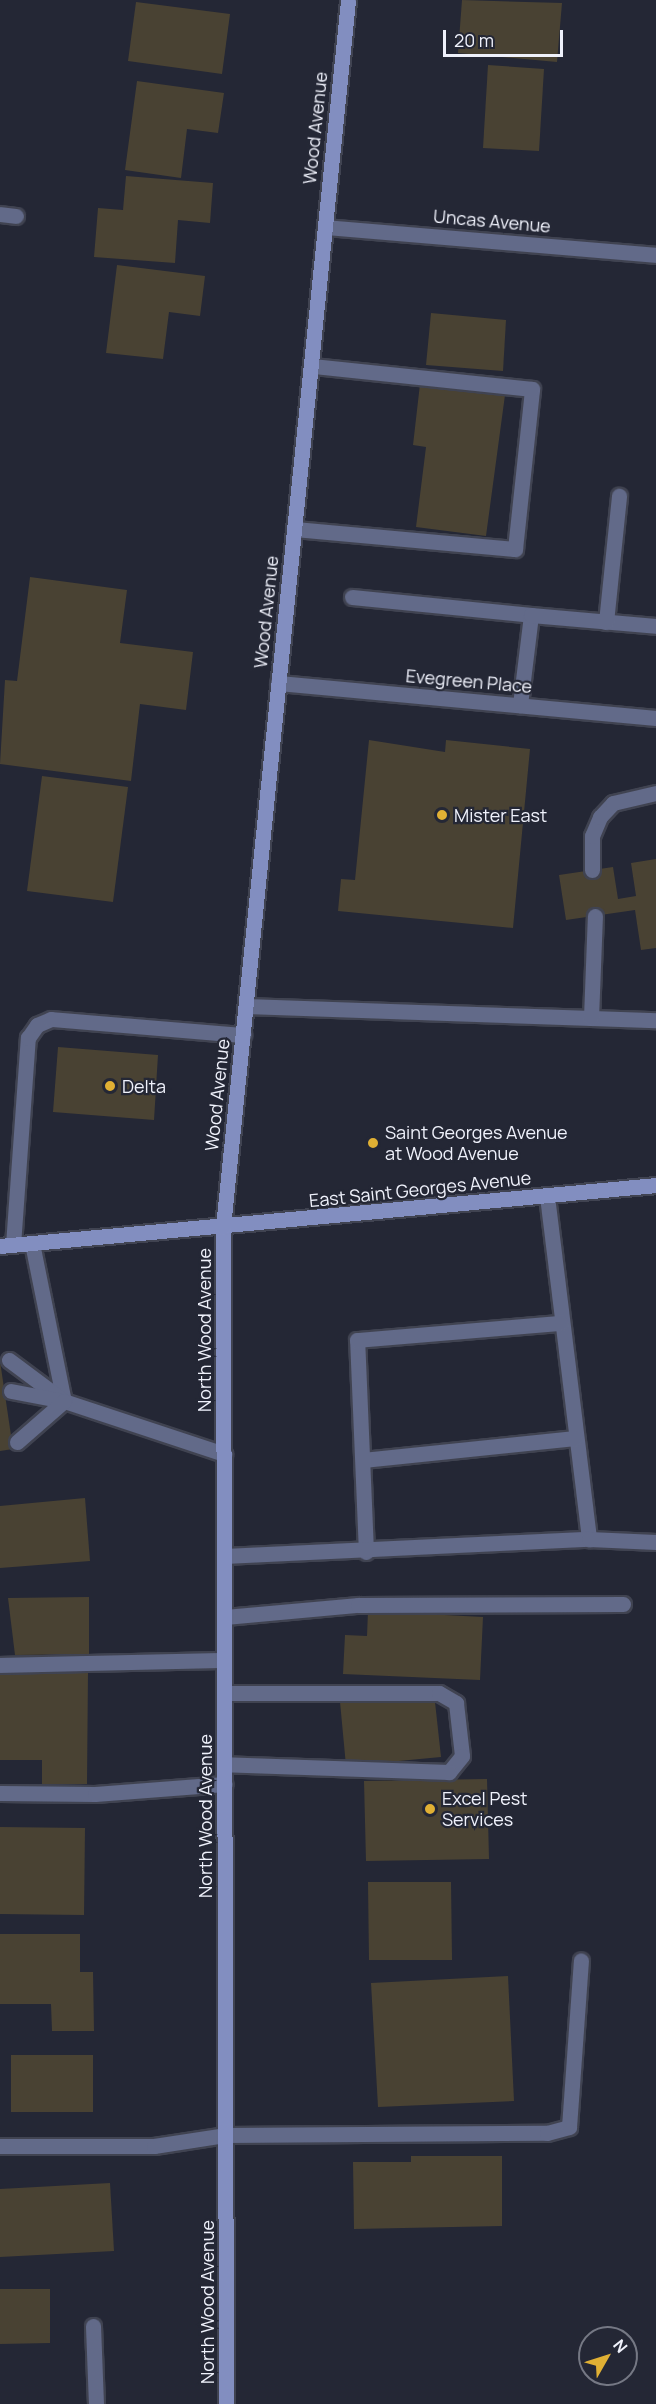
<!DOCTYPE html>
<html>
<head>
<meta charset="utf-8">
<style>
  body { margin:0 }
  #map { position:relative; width:656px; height:2404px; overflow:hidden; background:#242735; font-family:Manrope,sans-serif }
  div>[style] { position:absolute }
  .building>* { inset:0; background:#494233 }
  .roads { filter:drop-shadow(2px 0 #404351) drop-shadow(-2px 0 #404351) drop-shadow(0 2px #404351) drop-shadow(0 -2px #404351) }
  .service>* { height:15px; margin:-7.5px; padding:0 7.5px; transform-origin:7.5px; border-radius:7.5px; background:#626a89 }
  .minor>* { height:15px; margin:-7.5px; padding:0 7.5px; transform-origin:7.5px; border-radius:7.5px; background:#626a89 }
  .secondary>* { height:15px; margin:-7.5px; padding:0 7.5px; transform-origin:7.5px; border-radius:7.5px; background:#828ec0 }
  .dots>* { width:16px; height:16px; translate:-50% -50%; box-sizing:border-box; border:3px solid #242735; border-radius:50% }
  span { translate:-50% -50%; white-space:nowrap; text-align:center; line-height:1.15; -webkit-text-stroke:4.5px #242735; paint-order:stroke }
  .street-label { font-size:18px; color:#eff1fb }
  .poi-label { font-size:18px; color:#eff1fb }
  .left { translate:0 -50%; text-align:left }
  .north { position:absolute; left:578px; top:2326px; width:60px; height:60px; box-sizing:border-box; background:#242735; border:2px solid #757884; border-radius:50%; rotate:51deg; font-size:16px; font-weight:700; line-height:24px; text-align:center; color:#eff1fb }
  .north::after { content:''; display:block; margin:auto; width:21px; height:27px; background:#e0b034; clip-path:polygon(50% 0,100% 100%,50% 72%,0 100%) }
  .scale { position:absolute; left:443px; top:30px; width:120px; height:27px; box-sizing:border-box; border:3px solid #eff1fb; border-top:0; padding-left:8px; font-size:18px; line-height:21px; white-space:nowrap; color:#eff1fb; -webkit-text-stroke:4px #242735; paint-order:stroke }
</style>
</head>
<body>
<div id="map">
  <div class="building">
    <i style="clip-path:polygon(462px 0,562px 3px,557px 62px,458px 53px)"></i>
    <i style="clip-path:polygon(136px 2px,230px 14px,222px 74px,128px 61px)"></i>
    <i style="clip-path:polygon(488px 65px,544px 69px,539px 151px,483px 148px)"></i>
    <i style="clip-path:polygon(137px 81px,224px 93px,218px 133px,187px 129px,181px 178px,125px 170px)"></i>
    <i style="clip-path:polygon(126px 176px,213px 183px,210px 223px,178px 220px,175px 263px,94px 257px,98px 208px,123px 210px)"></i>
    <i style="clip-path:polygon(117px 265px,205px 276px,200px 316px,169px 312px,163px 359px,106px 353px)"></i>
    <i style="clip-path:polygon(431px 313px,506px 320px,503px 371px,426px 365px)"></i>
    <i style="clip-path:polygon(420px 384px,505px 395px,486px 536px,416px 527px,426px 447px,413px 445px)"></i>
    <i style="clip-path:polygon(30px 577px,127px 590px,120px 643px,193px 652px,186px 710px,140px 704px,131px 781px,0 764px,5px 680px,17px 681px)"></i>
    <i style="clip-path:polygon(369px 740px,445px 752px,446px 740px,530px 749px,513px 928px,338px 911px,341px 879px,355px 880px)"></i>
    <i style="clip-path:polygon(42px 776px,128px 787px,113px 902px,27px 891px)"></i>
    <i style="clip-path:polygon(656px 859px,656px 948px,641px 950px,635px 910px,566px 920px,559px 875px,613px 867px,618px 899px,636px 896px,631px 863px)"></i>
    <i style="clip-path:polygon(58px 1047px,158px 1055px,154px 1120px,53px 1112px)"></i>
    <i style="clip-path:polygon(0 1361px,13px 1449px,0 1451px)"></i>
    <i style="clip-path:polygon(85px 1498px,90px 1561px,0 1568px,0 1506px)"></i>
    <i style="clip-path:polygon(89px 1597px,89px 1654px,15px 1655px,8px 1598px)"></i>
    <i style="clip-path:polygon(368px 1611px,483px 1617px,480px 1680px,343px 1674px,345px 1635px,367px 1636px)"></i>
    <i style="clip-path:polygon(0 1672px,88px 1672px,87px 1784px,42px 1784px,42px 1760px,0 1760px)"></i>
    <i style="clip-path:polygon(434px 1693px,441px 1757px,346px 1766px,340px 1702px)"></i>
    <i style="clip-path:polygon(487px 1779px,489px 1859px,366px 1861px,364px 1781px)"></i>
    <i style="clip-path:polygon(0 1827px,85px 1828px,84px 1915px,0 1914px)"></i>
    <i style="clip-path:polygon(368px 1882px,451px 1882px,452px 1960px,369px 1960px)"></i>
    <i style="clip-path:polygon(0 1934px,80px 1934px,80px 1972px,93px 1972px,94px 2031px,52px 2031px,51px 2004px,0 2004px)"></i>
    <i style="clip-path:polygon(508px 1976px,514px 2101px,378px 2107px,371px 1983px)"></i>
    <i style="clip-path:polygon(11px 2055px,93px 2055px,93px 2112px,11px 2112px)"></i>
    <i style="clip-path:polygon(411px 2156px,502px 2156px,502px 2226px,354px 2229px,353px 2162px,411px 2162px)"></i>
    <i style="clip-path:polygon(110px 2183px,114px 2251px,0 2257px,0 2189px)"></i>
    <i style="clip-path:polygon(0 2289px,50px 2289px,50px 2343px,0 2344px)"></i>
  </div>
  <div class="roads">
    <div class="service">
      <i style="left:294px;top:529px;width:222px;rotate:5.2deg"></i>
      <i style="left:515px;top:549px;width:161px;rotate:-83.9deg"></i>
      <i style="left:532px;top:389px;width:221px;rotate:-174deg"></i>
      <i style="left:352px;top:597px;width:180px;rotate:5.7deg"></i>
      <i style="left:531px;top:615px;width:91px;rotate:97deg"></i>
      <i style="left:531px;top:615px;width:125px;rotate:5deg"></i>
      <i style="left:606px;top:622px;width:127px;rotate:-84.1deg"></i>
      <i style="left:592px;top:870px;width:34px;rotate:-90deg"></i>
      <i style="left:592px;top:836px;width:21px;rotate:-67deg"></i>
      <i style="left:600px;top:817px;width:19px;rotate:-47deg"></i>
      <i style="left:613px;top:803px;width:44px;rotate:-13.1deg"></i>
      <i style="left:246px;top:1006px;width:410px;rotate:2deg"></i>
      <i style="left:591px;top:1018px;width:102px;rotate:-87.8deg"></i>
      <i style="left:547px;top:1196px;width:346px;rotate:83deg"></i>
      <i style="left:32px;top:1243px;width:161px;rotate:78.6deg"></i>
      <i style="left:64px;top:1401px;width:169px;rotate:18.3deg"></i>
      <i style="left:13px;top:1245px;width:208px;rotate:-85.9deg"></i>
      <i style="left:28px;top:1038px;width:16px;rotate:-55deg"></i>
      <i style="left:37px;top:1025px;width:15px;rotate:-23deg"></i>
      <i style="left:51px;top:1019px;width:193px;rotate:4.8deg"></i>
      <i style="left:9px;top:1360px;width:69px;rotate:36.7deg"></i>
      <i style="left:11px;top:1391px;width:48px;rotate:10.8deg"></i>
      <i style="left:17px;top:1442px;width:62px;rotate:-41.1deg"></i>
      <i style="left:363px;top:1460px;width:213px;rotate:-5.9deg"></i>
      <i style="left:366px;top:1552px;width:212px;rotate:-92.4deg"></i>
      <i style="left:357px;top:1340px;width:204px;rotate:-4.8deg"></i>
      <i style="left:224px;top:1556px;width:365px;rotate:-2.7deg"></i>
      <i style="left:589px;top:1539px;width:67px;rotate:2.6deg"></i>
      <i style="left:225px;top:1617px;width:134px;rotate:-5.2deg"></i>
      <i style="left:358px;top:1605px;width:265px;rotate:-0.2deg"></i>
      <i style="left:0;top:1665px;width:224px;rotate:-1.3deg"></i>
      <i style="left:224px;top:1693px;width:215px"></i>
      <i style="left:439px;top:1693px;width:20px;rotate:30deg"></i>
      <i style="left:456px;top:1703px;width:53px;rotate:83.5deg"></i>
      <i style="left:462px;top:1756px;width:21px;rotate:129deg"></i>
      <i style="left:449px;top:1772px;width:224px;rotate:-178deg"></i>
      <i style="left:0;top:1793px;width:95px;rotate:0.6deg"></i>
      <i style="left:95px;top:1794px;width:130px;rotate:-4.4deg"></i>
      <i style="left:0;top:2146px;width:154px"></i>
      <i style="left:154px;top:2146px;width:73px;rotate:-8.7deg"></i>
      <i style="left:226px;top:2135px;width:321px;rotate:-0.4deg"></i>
      <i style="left:547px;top:2133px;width:23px;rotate:-15deg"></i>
      <i style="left:569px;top:2127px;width:167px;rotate:-85.9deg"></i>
      <i style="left:93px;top:2326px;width:78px;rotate:87.8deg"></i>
    </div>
    <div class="minor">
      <i style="left:0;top:214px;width:16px;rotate:7deg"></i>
      <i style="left:325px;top:227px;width:332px;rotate:4.8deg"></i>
      <i style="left:278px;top:683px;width:380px;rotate:5.3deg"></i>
    </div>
    <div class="secondary">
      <i style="left:0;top:1246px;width:659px;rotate:-5.31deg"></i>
      <i style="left:226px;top:2404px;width:1177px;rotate:-90.15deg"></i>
      <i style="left:223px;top:1227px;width:1233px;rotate:-84.18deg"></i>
    </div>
  </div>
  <div class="dots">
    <i style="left:442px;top:815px;background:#e0b034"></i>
    <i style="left:110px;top:1086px;background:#e0b034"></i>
    <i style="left:373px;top:1143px;background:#e0b034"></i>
    <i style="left:430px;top:1809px;background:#e0b034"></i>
  </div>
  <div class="street-label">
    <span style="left:315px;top:128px;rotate:-84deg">Wood Avenue</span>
    <span style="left:492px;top:221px;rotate:5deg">Uncas Avenue</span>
    <span style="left:266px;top:612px;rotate:-84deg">Wood Avenue</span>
    <span style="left:469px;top:681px;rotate:5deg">Evegreen Place</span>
    <span style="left:217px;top:1095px;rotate:-84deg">Wood Avenue</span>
    <span style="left:420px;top:1189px;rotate:-6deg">East Saint Georges Avenue</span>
    <span style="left:204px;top:1330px;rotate:-90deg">North Wood Avenue</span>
    <span style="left:205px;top:1816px;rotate:-90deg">North Wood Avenue</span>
    <span style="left:207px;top:2302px;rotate:-90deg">North Wood Avenue</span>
  </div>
  <div class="poi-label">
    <span class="left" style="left:454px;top:815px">Mister East</span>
    <span class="left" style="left:122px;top:1086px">Delta</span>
    <span class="left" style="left:385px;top:1143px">Saint Georges Avenue<br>at Wood Avenue</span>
    <span class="left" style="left:442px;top:1809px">Excel Pest<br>Services</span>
  </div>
  <div class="north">N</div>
  <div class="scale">20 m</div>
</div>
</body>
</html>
